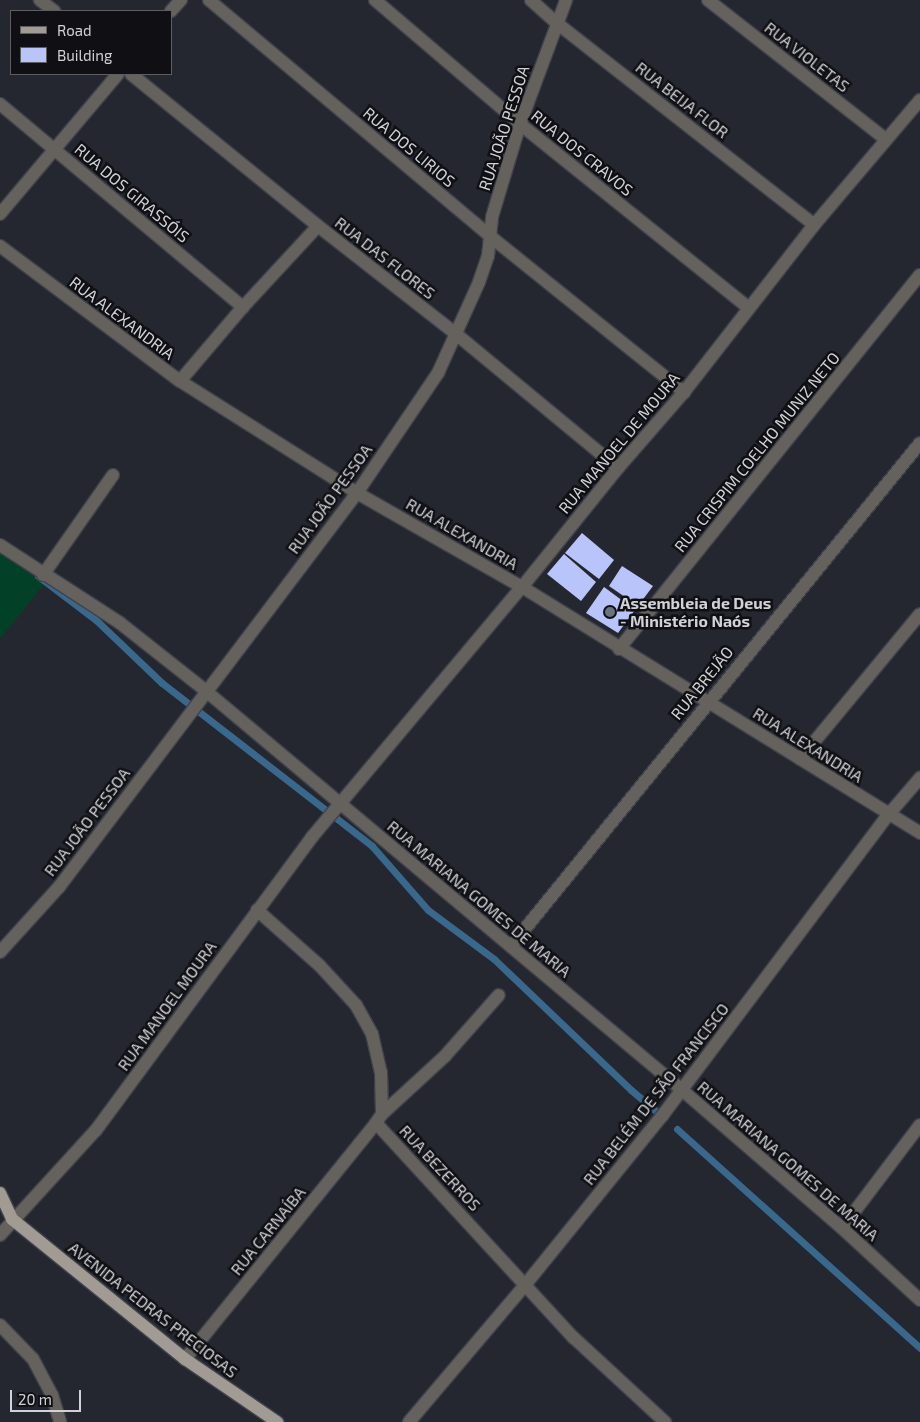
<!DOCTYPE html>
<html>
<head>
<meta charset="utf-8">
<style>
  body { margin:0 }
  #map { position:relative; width:920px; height:1422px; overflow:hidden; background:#252730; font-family:"Exo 2",sans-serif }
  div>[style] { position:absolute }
  .green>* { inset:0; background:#024128 }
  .stream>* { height:7px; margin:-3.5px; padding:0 3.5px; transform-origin:3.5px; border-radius:3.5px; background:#39688d }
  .building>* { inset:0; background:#b9c4fb }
  .roads { filter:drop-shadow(1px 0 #40424b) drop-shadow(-1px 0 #40424b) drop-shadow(0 1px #40424b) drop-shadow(0 -1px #40424b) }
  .minor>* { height:12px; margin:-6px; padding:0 6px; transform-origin:6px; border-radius:6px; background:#65625e }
  .major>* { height:12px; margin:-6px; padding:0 6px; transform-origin:6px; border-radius:6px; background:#a29b93 }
  .dots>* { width:14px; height:14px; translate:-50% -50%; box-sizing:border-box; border:2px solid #101014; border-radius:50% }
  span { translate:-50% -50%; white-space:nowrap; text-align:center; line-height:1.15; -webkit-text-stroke:5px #101014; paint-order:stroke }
  .street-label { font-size:16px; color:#d0d2d7 }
  .poi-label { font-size:16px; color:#d0d2d7; font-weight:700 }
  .left { translate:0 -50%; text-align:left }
  .legend { position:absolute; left:10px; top:10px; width:162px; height:65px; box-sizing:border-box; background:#101014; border:1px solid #5d5e62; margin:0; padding:6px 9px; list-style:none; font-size:15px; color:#d0d2d7 }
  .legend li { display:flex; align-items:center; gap:10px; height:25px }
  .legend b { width:25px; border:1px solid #5d5e62 }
  .scale { position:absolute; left:10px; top:1390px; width:71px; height:22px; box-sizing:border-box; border:2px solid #d0d2d7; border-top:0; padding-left:6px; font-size:15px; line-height:18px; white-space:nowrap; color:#d0d2d7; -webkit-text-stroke:4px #101014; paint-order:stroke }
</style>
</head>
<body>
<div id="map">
  <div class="green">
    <i style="clip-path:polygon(0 551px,46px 582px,0 639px)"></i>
  </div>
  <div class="stream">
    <i style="left:38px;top:576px;width:73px;rotate:37.2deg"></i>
    <i style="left:96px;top:620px;width:91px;rotate:43.7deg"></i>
    <i style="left:162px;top:683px;width:266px;rotate:37.8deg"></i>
    <i style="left:372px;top:846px;width:85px;rotate:48.8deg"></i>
    <i style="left:428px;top:910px;width:82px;rotate:36.6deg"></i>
    <i style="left:494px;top:959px;width:190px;rotate:43.7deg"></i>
    <i style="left:631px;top:1090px;width:40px;rotate:40deg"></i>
    <i style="left:677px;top:1129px;width:327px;rotate:42deg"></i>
  </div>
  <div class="building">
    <i style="clip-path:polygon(582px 533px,614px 560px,599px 579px,565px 553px)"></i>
    <i style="clip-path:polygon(564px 554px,596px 582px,581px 601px,547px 574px)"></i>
    <i style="clip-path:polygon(622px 566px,653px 586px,638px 606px,609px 586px)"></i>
    <i style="clip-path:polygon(604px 587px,635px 610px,618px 633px,586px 613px)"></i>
  </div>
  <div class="roads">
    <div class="minor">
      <i style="left:40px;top:0;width:18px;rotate:38deg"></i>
      <i style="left:209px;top:0;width:368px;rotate:40deg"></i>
      <i style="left:491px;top:237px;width:248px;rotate:38.8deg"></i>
      <i style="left:375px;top:0;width:191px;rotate:40.5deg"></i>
      <i style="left:520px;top:124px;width:294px;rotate:38.8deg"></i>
      <i style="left:531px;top:0;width:36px;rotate:42deg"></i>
      <i style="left:558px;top:24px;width:325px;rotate:38.1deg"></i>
      <i style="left:708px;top:0;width:225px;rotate:38.1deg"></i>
      <i style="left:171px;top:11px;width:15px;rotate:-48deg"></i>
      <i style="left:131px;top:74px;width:241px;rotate:39.1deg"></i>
      <i style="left:318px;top:226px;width:175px;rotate:38deg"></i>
      <i style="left:456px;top:334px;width:210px;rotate:39.6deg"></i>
      <i style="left:0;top:104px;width:317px;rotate:39.9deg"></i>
      <i style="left:0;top:214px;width:183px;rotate:-49.9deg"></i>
      <i style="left:0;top:246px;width:225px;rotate:36.9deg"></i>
      <i style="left:180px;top:381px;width:209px;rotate:32.3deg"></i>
      <i style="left:357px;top:493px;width:190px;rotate:29.7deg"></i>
      <i style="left:522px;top:587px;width:468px;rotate:31.7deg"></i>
      <i style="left:180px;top:381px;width:97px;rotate:-49.6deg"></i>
      <i style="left:243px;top:307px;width:110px;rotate:-47.2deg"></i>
      <i style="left:0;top:545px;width:143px;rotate:33deg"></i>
      <i style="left:120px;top:623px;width:110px;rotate:38.3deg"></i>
      <i style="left:206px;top:691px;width:621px;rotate:39.97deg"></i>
      <i style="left:682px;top:1090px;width:211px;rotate:40.8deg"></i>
      <i style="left:842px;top:1228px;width:106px;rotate:42.7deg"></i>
      <i style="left:43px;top:575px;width:122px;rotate:-55deg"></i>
      <i style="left:619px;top:649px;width:480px;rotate:-51.2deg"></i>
      <i style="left:800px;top:759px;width:188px;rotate:-50.4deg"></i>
      <i style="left:257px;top:910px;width:84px;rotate:41.6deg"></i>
      <i style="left:320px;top:966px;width:53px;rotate:47.3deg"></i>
      <i style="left:356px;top:1005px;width:33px;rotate:61deg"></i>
      <i style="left:372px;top:1034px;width:39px;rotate:77deg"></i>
      <i style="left:381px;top:1072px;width:42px;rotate:88.6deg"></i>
      <i style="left:382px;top:1114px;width:11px;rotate:124deg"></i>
      <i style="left:376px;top:1123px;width:292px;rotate:47.4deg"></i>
      <i style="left:574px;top:1338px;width:124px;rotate:42.7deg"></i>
      <i style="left:511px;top:946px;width:648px;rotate:-50.88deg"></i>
      <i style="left:0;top:952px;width:88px;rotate:-47.8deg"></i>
      <i style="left:59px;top:887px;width:494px;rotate:-52.9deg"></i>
      <i style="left:357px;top:493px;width:145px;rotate:-56deg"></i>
      <i style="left:438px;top:373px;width:100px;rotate:-65.7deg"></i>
      <i style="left:479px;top:282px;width:28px;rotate:-71deg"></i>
      <i style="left:488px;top:256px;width:39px;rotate:-84deg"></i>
      <i style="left:492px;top:217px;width:97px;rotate:-73.2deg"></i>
      <i style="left:520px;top:124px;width:132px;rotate:-69.6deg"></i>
      <i style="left:382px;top:1114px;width:86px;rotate:-42.6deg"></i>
      <i style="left:445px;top:1056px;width:81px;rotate:-48.5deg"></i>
      <i style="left:842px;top:1228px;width:129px;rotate:-52.9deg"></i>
      <i style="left:0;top:1235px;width:142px;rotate:-47.6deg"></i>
      <i style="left:96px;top:1130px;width:364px;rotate:-53.6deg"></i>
      <i style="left:312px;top:837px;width:326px;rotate:-50deg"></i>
      <i style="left:522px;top:587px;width:153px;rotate:-51.1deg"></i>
      <i style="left:618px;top:468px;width:101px;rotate:-49deg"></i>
      <i style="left:684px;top:392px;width:212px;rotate:-52.1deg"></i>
      <i style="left:814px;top:225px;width:164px;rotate:-49.7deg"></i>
      <i style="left:0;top:1325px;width:47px;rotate:45.9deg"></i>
      <i style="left:33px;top:1359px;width:41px;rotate:62.2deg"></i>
      <i style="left:52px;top:1395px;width:28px;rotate:73deg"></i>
      <i style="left:185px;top:1359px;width:304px;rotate:-51deg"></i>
      <i style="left:409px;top:1422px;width:180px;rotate:-49.7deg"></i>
      <i style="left:525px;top:1285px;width:218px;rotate:-51deg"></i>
      <i style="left:662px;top:1116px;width:378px;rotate:-53.1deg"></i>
      <i style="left:889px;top:814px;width:48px;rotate:-49.3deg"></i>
    </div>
    <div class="major">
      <i style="left:0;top:1193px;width:29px;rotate:65deg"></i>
      <i style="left:12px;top:1219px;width:223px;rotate:39deg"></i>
      <i style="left:185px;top:1359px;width:112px;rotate:34.4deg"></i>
    </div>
  </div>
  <div class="dots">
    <i style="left:610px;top:612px;background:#6b7280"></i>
  </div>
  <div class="street-label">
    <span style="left:807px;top:57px;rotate:38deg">RUA VIOLETAS</span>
    <span style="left:682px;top:100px;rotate:38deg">RUA BEIJA FLOR</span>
    <span style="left:504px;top:128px;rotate:-72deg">RUA JOÃO PESSOA</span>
    <span style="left:409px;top:147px;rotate:40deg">RUA DOS LIRIOS</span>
    <span style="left:582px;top:153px;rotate:39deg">RUA DOS CRAVOS</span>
    <span style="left:132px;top:193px;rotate:40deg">RUA DOS GIRASSÓIS</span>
    <span style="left:385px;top:258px;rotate:38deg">RUA DAS FLORES</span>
    <span style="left:122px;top:318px;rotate:37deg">RUA ALEXANDRIA</span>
    <span style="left:619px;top:443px;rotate:-50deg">RUA MANOEL DE MOURA</span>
    <span style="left:757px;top:452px;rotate:-51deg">RUA CRISPIM COELHO MUNIZ NETO</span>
    <span style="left:330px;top:499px;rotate:-54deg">RUA JOÃO PESSOA</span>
    <span style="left:462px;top:534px;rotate:30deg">RUA ALEXANDRIA</span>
    <span style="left:702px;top:683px;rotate:-51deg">RUA BREJÃO</span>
    <span style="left:808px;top:745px;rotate:32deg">RUA ALEXANDRIA</span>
    <span style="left:87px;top:822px;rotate:-53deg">RUA JOÃO PESSOA</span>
    <span style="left:479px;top:899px;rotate:40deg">RUA MARIANA GOMES DE MARIA</span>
    <span style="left:167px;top:1006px;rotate:-54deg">RUA MANOEL MOURA</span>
    <span style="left:656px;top:1094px;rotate:-52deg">RUA BELÉM DE SÃO FRANCISCO</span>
    <span style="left:788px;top:1161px;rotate:41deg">RUA MARIANA GOMES DE MARIA</span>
    <span style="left:440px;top:1168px;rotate:47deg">RUA BEZERROS</span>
    <span style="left:268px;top:1231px;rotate:-51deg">RUA CARNAÍBA</span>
    <span style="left:153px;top:1310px;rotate:38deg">AVENIDA PEDRAS PRECIOSAS</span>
  </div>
  <div class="poi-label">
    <span class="left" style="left:620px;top:612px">Assembleia de Deus<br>- Ministério Naós</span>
  </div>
  <ul class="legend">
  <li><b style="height:6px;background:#a29b93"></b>Road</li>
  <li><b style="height:14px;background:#b9c4fb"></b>Building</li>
  </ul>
  <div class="scale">20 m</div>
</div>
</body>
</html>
